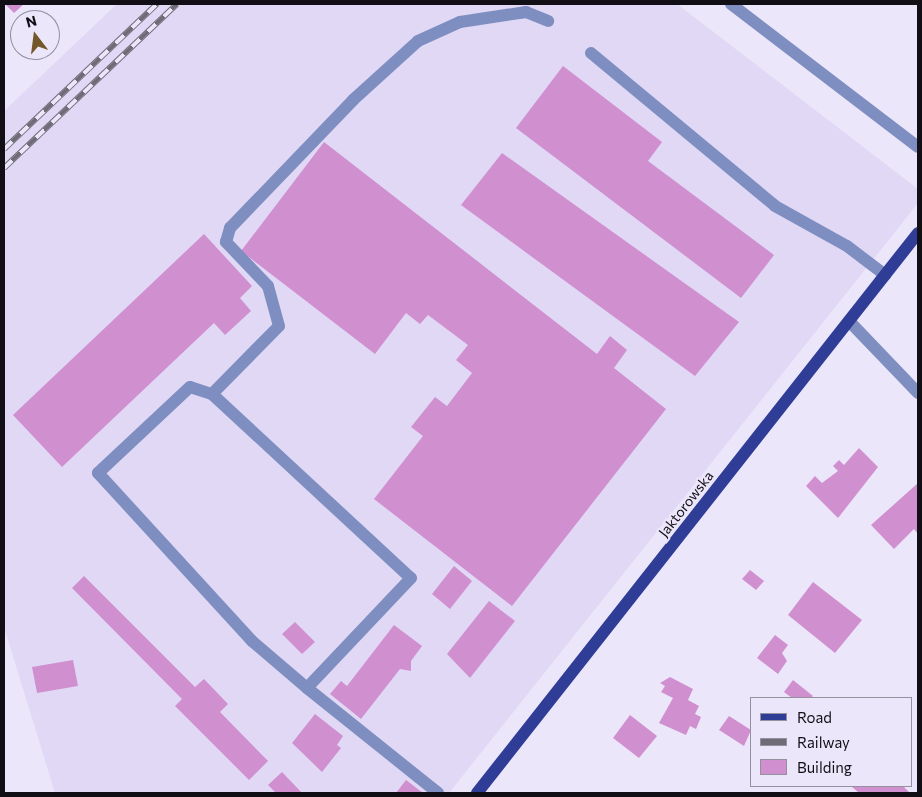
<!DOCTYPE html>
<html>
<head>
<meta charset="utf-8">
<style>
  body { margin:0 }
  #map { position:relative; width:922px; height:797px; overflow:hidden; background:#ece6fa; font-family:Commissioner,sans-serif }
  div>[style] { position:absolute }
  .built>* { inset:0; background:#e0d8f4 }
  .building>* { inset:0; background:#d090d0 }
  .minor>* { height:12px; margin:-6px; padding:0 6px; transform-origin:6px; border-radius:6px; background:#7f8ec1 }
  .major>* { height:12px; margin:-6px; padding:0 6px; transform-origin:6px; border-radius:6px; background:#303d97 }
  .rail>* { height:5.5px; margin-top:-2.75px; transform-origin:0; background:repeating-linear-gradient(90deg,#ece6fa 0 11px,#6f6c78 0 22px); box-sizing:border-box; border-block:1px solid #6f6c78 }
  span { translate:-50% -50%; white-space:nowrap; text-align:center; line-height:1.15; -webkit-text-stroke:4px #ece6fa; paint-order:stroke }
  .street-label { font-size:14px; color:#110f15 }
  .frame { position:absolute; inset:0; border:5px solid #110f15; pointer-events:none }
  .legend { position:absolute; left:750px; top:697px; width:162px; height:90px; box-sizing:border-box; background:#ece6fa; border:1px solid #94909e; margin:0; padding:6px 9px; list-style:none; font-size:15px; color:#110f15 }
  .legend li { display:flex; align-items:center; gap:10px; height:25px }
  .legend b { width:25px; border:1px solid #94909e }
  .north { position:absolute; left:10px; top:10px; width:50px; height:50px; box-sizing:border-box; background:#ece6fa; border:1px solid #94909e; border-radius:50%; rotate:345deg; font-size:14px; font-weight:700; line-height:20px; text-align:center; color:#110f15 }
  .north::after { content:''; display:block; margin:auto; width:18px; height:22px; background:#73572a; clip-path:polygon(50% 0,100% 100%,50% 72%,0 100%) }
</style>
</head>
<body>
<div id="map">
  <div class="built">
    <i style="clip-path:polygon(117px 4px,677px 4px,918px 189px,918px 203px,449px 793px,55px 793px,4px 627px,4px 111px)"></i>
  </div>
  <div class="building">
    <i style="clip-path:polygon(5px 4px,24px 4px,14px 13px)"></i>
    <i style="clip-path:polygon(563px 66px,662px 142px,648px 161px,774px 255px,741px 298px,516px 128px)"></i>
    <i style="clip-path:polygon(324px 142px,597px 354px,610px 336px,627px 350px,614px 368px,666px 409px,512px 606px,374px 499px,423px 436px,411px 427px,435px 397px,447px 406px,472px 373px,456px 360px,468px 345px,428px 315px,420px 324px,406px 313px,375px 354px,241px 251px)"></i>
    <i style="clip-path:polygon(502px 153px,739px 322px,695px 376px,461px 205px)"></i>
    <i style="clip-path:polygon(204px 234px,252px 286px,240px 298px,251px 311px,225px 335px,214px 323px,62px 467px,13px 415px)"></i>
    <i style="clip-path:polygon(859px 448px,878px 467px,838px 518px,806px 486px,815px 476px,822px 483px,838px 471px,833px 466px,839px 460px,844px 465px)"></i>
    <i style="clip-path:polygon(918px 483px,918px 534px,914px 529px,894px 549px,871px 525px)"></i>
    <i style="clip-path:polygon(454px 566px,472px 581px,450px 609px,432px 594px)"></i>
    <i style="clip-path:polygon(750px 570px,764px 581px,756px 590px,742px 579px)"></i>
    <i style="clip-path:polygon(84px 576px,195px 687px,204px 679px,228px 704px,220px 712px,268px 761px,249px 780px,175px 706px,182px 699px,72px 588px)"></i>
    <i style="clip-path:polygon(813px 582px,862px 620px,835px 653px,788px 615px)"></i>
    <i style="clip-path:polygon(489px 601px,515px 621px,470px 678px,447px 654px)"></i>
    <i style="clip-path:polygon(295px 622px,315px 642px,302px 654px,282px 634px)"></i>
    <i style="clip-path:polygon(394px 625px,422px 646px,411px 661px,411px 671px,400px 669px,361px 719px,330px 694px,341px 681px,347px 686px)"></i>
    <i style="clip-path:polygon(775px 635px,788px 645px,782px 653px,787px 661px,778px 674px,757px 658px)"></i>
    <i style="clip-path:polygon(73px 660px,78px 686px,37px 693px,32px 667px)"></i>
    <i style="clip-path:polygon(670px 677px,693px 689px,688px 700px,699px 706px,695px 714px,701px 717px,696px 729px,690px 726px,686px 735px,659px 723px,673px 698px,661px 692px,665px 686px,660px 683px)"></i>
    <i style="clip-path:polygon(793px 680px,813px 696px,811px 698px,792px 698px,784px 692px)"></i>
    <i style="clip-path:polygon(315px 714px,343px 736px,337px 745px,341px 748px,322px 772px,292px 743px)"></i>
    <i style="clip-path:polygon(630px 715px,657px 736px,639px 758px,613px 738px)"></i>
    <i style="clip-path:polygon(729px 716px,751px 730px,744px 746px,719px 730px)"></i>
    <i style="clip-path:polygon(282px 772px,302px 793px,276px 793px,268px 785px)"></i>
    <i style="clip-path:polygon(406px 780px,423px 793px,396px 793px)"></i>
    <i style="clip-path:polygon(851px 786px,903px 786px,910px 793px,859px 793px)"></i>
  </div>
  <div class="minor">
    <i style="left:731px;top:4px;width:235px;rotate:37.4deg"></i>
    <i style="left:591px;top:53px;width:239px;rotate:39.7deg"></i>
    <i style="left:775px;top:206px;width:82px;rotate:29.1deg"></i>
    <i style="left:847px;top:246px;width:48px;rotate:37.3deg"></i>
    <i style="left:849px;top:321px;width:100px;rotate:46.2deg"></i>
    <i style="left:212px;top:394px;width:95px;rotate:-45.4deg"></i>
    <i style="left:279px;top:326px;width:41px;rotate:-105.4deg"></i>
    <i style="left:268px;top:286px;width:61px;rotate:-133.7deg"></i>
    <i style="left:226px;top:242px;width:15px;rotate:-74deg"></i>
    <i style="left:230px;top:228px;width:178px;rotate:-46.1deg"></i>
    <i style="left:353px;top:100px;width:88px;rotate:-42.2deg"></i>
    <i style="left:418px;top:41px;width:46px;rotate:-24.3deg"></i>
    <i style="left:460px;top:22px;width:67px;rotate:-8.6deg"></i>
    <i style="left:526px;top:12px;width:24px;rotate:22deg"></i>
    <i style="left:307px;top:688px;width:72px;rotate:-139.5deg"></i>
    <i style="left:252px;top:641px;width:228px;rotate:-132.5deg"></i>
    <i style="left:98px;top:473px;width:126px;rotate:-43.1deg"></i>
    <i style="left:190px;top:387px;width:23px;rotate:18deg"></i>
    <i style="left:212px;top:394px;width:271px;rotate:42.8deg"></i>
    <i style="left:411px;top:578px;width:151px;rotate:133.4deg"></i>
    <i style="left:307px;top:688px;width:168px;rotate:38.7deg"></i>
  </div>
  <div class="major">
    <i style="left:477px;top:793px;width:713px;rotate:-51.78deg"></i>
  </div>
  <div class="rail">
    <i style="left:4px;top:149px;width:211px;rotate:-43.5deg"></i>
    <i style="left:4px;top:168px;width:238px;rotate:-43.5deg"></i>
  </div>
  <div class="street-label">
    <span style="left:686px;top:504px;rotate:-52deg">Jaktorowska</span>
  </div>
  <div class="frame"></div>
  <ul class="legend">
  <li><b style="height:6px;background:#303d97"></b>Road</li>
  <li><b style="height:6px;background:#6f6c78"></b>Railway</li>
  <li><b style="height:14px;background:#d090d0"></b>Building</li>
  </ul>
  <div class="north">N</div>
</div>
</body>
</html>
